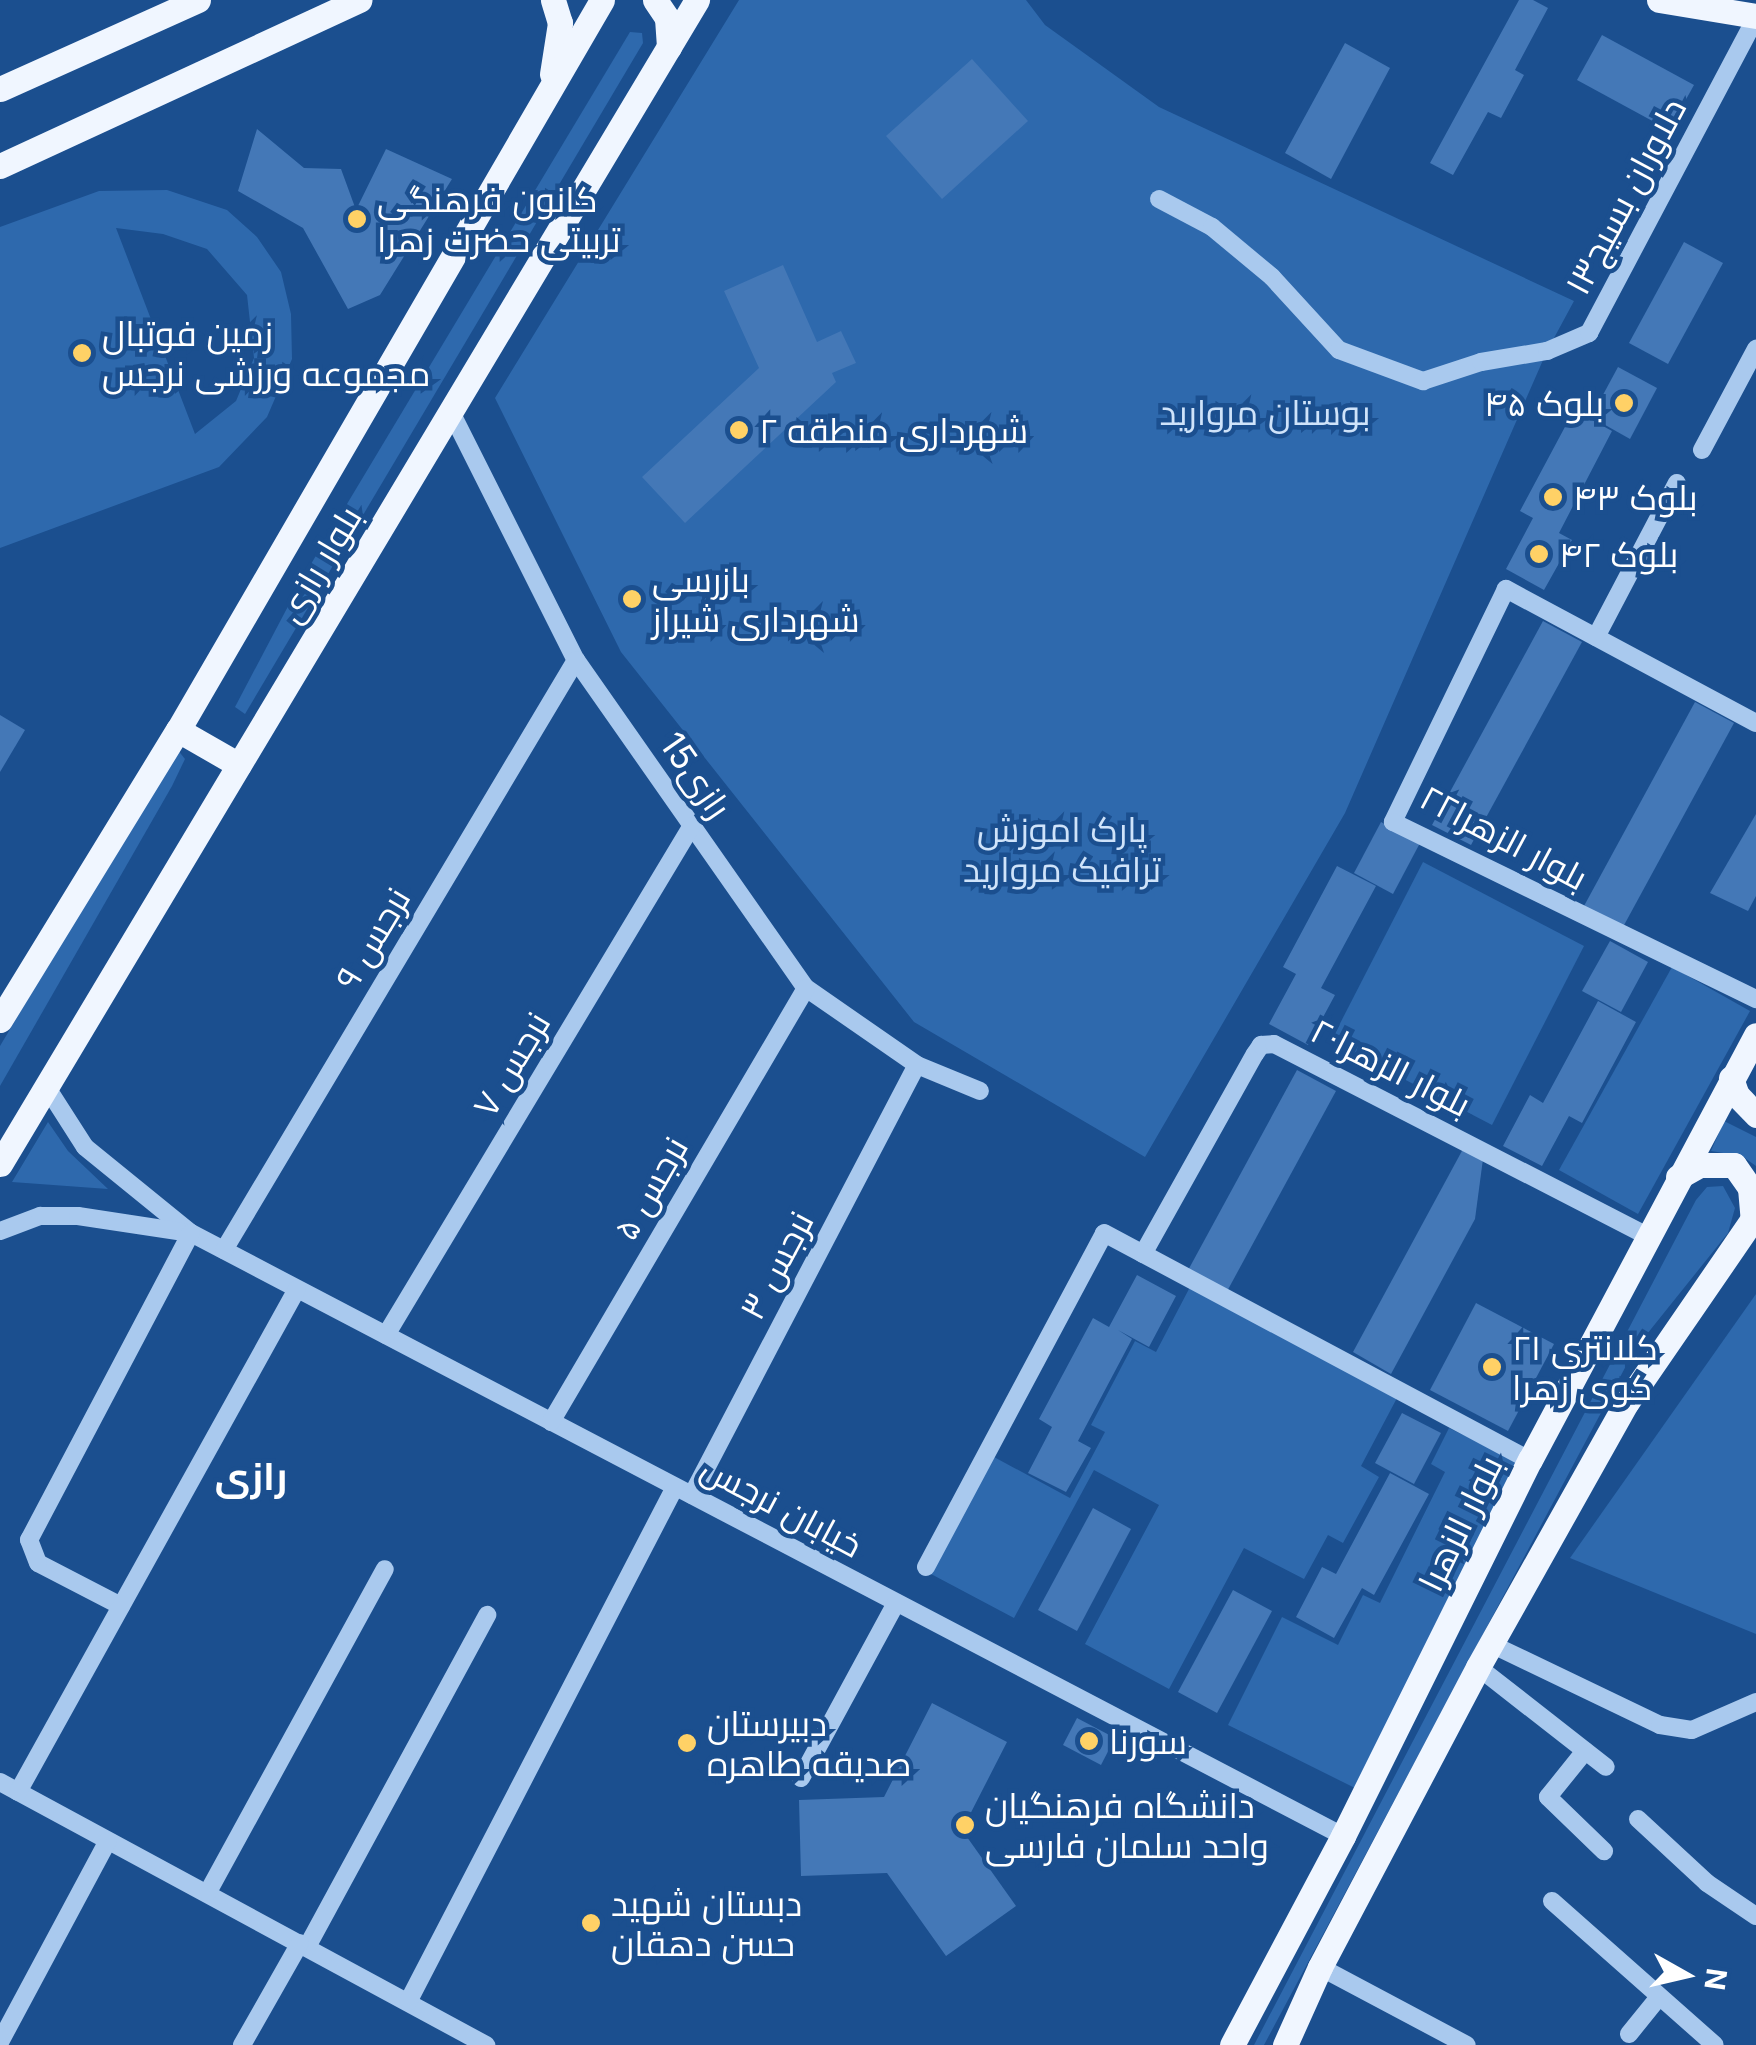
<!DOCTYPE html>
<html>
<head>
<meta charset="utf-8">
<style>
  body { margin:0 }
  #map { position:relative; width:1756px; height:2045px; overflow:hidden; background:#1b4f8f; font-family:Inter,Cairo,sans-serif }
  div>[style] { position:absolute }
  .green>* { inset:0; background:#2e69ad }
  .building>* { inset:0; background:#4478b7 }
  .minor>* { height:18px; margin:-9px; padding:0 9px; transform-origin:9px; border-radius:9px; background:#a9c9ee }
  .major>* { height:25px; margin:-12.5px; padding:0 12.5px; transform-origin:12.5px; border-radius:12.5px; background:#f0f6ff }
  .dots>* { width:28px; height:28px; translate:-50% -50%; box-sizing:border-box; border:5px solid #1b4f8f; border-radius:50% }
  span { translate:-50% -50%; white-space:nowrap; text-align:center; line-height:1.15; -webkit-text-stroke:9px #1b4f8f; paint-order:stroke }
  .street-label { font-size:35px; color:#fff }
  .poi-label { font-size:35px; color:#fff }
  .left { translate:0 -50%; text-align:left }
  .right { translate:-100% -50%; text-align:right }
  .park-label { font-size:35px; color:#cfe3fa }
  .neighbourhood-label { font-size:38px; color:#fff; font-weight:700 }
  .north { position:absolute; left:1636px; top:1925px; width:100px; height:100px; -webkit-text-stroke:8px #1b4f8f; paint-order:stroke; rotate:98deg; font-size:28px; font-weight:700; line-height:40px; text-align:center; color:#fff }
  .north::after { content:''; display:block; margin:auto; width:35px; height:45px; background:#fff; clip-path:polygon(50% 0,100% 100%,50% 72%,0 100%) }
</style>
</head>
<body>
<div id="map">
  <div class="green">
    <i style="clip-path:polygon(739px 0,1026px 0,1045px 25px,1159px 107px,1574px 301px,1547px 351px,1345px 813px,1145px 1157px,914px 1022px,621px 652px,495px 398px)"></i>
    <i style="clip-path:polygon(630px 32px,642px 33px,643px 43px,245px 714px,235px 707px,305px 574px)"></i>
    <i style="clip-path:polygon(evenodd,167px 190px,227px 210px,257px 237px,281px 272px,291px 314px,292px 359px,267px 417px,219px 467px,0 548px,0 227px,99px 191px,167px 190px,116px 228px,163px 234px,207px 249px,247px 295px,254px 358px,236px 401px,195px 434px,116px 228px)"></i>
    <i style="clip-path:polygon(177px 749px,185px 759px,172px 786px,0 1086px,0 1046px)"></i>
    <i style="clip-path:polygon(1423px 862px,1584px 946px,1492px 1125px,1331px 1041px)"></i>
    <i style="clip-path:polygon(1672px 967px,1750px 1011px,1638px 1214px,1559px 1170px)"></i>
    <i style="clip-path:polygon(1724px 1121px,1756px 1137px,1756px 1166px,1742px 1156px,1711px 1151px)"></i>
    <i style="clip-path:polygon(48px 1122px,68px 1151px,108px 1189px,12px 1182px)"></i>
    <i style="clip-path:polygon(1723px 1186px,1735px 1208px,1728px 1233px,1635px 1349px,1264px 2045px,1254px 2045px,1696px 1200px,1707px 1187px)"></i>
    <i style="clip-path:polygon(1190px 1287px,1397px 1398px,1361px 1466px,1379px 1477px,1343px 1543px,1328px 1535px,1304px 1579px,1244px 1548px,1169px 1689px,1085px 1644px,1159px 1505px,1094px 1470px,1014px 1618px,931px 1574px,994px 1457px,1070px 1498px,1105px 1432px,1091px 1425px,1135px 1341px,1156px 1352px)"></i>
    <i style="clip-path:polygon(1756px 1294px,1756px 1634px,1570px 1558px)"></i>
    <i style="clip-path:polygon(1449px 1428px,1518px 1462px,1357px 1789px,1228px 1725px,1282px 1617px,1338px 1645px,1363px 1595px,1380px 1603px,1445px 1472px,1431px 1464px)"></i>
  </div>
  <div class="building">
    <i style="clip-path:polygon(1519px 0,1533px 0,1548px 8px,1515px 70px,1524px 75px,1501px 118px,1488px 112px,1453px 175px,1430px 163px)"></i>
    <i style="clip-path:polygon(1602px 35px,1694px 85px,1669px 130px,1577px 80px)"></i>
    <i style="clip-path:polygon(1345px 43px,1390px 68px,1331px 179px,1285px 153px)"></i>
    <i style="clip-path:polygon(972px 59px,1028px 121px,942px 199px,886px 136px)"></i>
    <i style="clip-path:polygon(257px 129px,304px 168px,341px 169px,356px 210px,386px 149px,452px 179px,380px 295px,348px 309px,303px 228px,238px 191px)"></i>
    <i style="clip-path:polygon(1684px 242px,1723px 263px,1668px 364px,1629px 343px)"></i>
    <i style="clip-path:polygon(783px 265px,817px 342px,841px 331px,856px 363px,832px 373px,836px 382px,685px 523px,642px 477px,759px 368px,724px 291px)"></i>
    <i style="clip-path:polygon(1618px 367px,1657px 388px,1630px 439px,1591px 417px)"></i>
    <i style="clip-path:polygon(1574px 410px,1612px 431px,1559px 533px,1572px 540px,1544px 590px,1506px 569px,1533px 518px,1520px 511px)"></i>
    <i style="clip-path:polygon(1543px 621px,1582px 642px,1471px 845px,1432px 825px)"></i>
    <i style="clip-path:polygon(1695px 702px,1734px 723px,1623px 927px,1584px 906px)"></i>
    <i style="clip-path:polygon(0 715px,25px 730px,0 772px)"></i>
    <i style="clip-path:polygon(1756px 814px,1756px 896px,1748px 911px,1710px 893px)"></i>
    <i style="clip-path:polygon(1381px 822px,1420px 843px,1393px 894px,1354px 873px)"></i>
    <i style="clip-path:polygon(1337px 866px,1376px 886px,1321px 988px,1335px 995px,1308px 1045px,1269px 1024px,1296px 974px,1283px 967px)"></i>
    <i style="clip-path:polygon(1610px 941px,1648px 962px,1621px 1012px,1582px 991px)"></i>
    <i style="clip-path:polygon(1598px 1001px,1636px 1022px,1582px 1123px,1569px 1116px,1542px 1166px,1503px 1146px,1530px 1095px,1543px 1103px)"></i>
    <i style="clip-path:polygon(1297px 1070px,1336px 1091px,1225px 1295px,1186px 1274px)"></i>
    <i style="clip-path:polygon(1463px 1149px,1483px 1159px,1475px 1219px,1391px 1374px,1353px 1352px)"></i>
    <i style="clip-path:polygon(1137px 1275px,1176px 1296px,1149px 1347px,1118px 1330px,1132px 1339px,1078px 1441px,1091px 1448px,1066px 1492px,1028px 1473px,1052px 1427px,1039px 1419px,1093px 1318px,1109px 1327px)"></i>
    <i style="clip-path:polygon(1476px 1303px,1554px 1344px,1508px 1431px,1430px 1390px)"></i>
    <i style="clip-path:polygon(1402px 1413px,1441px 1433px,1414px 1484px,1375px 1463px)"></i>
    <i style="clip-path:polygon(1390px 1473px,1429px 1494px,1374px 1595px,1362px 1588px,1334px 1638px,1296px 1617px,1322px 1567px,1336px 1574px)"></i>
    <i style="clip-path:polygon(1093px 1508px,1131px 1529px,1077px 1631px,1038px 1610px)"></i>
    <i style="clip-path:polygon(1233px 1590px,1272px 1611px,1217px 1713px,1178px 1692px)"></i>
    <i style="clip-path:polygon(932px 1703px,1007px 1742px,962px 1830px,1016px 1906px,946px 1956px,887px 1873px,801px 1876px,799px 1800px,884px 1797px)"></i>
    <i style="clip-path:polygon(1077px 1718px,1115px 1738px,1101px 1765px,1063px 1745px)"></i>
  </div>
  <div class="minor">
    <i style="left:1159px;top:199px;width:60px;rotate:27.8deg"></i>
    <i style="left:1212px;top:227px;width:78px;rotate:39.8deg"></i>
    <i style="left:1272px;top:277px;width:99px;rotate:47.5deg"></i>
    <i style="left:1339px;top:350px;width:90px;rotate:20.3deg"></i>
    <i style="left:1423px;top:381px;width:61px;rotate:-18.1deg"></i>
    <i style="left:1481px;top:362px;width:67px;rotate:-9.5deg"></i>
    <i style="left:1547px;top:351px;width:46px;rotate:-23.2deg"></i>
    <i style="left:1589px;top:333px;width:357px;rotate:-62.1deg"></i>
    <i style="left:451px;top:412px;width:278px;rotate:63.3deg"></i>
    <i style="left:576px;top:660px;width:401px;rotate:55deg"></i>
    <i style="left:806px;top:988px;width:135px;rotate:34.7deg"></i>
    <i style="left:917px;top:1065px;width:68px;rotate:22.4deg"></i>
    <i style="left:1702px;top:450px;width:115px;rotate:-61.9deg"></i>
    <i style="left:1596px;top:637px;width:174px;rotate:-62.3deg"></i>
    <i style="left:1756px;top:723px;width:284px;rotate:-151.8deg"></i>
    <i style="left:1506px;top:589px;width:259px;rotate:115.9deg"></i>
    <i style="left:1393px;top:822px;width:404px;rotate:26deg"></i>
    <i style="left:46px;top:1086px;width:72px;rotate:57.4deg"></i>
    <i style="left:85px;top:1147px;width:136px;rotate:39.1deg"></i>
    <i style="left:191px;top:1233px;width:1300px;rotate:27.63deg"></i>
    <i style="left:0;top:1231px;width:43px;rotate:-20.6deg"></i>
    <i style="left:40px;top:1216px;width:38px"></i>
    <i style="left:78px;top:1216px;width:114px;rotate:8.6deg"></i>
    <i style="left:224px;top:1250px;width:687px;rotate:-59.18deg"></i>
    <i style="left:1143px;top:1254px;width:229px;rotate:-60.8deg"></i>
    <i style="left:1255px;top:1054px;width:11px;rotate:-56deg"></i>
    <i style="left:1261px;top:1045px;width:13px;rotate:-4deg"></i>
    <i style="left:1274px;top:1044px;width:422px;rotate:27.2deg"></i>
    <i style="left:386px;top:1335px;width:593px;rotate:-59.02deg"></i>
    <i style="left:551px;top:1422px;width:503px;rotate:-59.56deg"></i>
    <i style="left:692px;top:1495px;width:485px;rotate:-62.4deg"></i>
    <i style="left:926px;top:1567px;width:378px;rotate:-61.9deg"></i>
    <i style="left:1104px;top:1233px;width:483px;rotate:28.1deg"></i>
    <i style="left:121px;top:1606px;width:93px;rotate:-152.6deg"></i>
    <i style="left:38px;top:1563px;width:25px;rotate:-111deg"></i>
    <i style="left:29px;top:1540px;width:347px;rotate:-62.2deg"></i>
    <i style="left:1491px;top:1644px;width:187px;rotate:25.6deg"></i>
    <i style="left:1660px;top:1725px;width:32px;rotate:9deg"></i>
    <i style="left:1692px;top:1730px;width:70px;rotate:-23.6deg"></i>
    <i style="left:1478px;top:1667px;width:162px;rotate:38deg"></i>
    <i style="left:1585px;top:1751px;width:59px;rotate:128.8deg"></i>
    <i style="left:1548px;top:1797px;width:78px;rotate:44deg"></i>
    <i style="left:801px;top:1778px;width:199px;rotate:-61.5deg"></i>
    <i style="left:0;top:1782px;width:553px;rotate:28.42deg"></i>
    <i style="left:18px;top:1792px;width:575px;rotate:-60.98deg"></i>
    <i style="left:1638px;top:1819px;width:94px;rotate:42.8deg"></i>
    <i style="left:1707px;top:1883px;width:59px;rotate:34deg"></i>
    <i style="left:208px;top:1892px;width:368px;rotate:-61.3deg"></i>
    <i style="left:1552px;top:1901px;width:217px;rotate:41.5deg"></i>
    <i style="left:307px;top:1947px;width:378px;rotate:-61.5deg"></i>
    <i style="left:1320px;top:1967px;width:166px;rotate:28deg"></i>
    <i style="left:408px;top:2002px;width:580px;rotate:-62.6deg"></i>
    <i style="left:1629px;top:2034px;width:48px;rotate:-51deg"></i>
    <i style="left:0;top:2042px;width:228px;rotate:-61.8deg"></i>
    <i style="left:242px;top:2045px;width:117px;rotate:-60.4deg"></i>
  </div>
  <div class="major">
    <i style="left:655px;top:0;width:22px;rotate:56deg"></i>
    <i style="left:667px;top:18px;width:29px;rotate:86deg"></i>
    <i style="left:1659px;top:0;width:98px;rotate:9.4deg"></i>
    <i style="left:552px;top:74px;width:52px;rotate:-81.1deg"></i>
    <i style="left:560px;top:23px;width:24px;rotate:-107deg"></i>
    <i style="left:0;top:89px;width:217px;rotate:-24.2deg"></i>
    <i style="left:0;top:166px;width:396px;rotate:-24.8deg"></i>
    <i style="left:178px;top:730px;width:70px;rotate:29.8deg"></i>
    <i style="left:0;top:1020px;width:340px;rotate:-58.5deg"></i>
    <i style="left:178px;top:730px;width:844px;rotate:-59.85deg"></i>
    <i style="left:1731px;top:1078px;width:18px;rotate:71deg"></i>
    <i style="left:1737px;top:1095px;width:28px;rotate:46deg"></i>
    <i style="left:0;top:1164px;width:1357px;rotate:-59.09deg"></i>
    <i style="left:1678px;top:1177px;width:25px;rotate:-29deg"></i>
    <i style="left:1700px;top:1165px;width:34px"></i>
    <i style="left:1734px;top:1165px;width:28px;rotate:55deg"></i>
    <i style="left:1750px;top:1188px;width:32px;rotate:85deg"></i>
    <i style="left:1232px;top:2045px;width:237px;rotate:-62deg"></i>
    <i style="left:1343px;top:1836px;width:420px;rotate:-63.6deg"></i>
    <i style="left:1530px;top:1460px;width:481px;rotate:-62deg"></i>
    <i style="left:1285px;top:2045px;width:85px;rotate:-65.8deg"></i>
    <i style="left:1320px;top:1967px;width:339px;rotate:-62.2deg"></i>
    <i style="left:1478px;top:1667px;width:304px;rotate:-60.7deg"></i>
    <i style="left:1627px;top:1402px;width:228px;rotate:-55.5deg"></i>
  </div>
  <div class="dots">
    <i style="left:357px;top:219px;background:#ffd166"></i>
    <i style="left:82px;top:353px;background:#ffd166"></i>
    <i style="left:1624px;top:403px;background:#ffd166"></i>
    <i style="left:739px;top:430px;background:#ffd166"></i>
    <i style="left:1553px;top:497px;background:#ffd166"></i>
    <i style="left:1539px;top:554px;background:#ffd166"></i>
    <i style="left:632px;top:599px;background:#ffd166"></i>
    <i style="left:1492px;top:1367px;background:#ffd166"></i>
    <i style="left:1089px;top:1741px;background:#ffd166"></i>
    <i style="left:687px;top:1743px;background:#ffd166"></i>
    <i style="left:965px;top:1825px;background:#ffd166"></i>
    <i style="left:591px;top:1923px;background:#ffd166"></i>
  </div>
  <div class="street-label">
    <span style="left:1625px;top:196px;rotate:-62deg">دلاوران بسیج۱۳</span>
    <span style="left:319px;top:564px;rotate:-59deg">بلوار رازی</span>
    <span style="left:696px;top:775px;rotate:55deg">15رازی</span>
    <span style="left:1504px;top:837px;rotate:28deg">بلوار الزهرا۲۲</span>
    <span style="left:372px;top:938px;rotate:-59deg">نرجس ۹</span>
    <span style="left:511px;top:1064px;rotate:-59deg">نرجس ۷</span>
    <span style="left:1391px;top:1067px;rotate:27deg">بلوار الزهرا۲۰</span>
    <span style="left:650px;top:1188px;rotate:-60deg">نرجس ۵</span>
    <span style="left:776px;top:1265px;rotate:-62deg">نرجس ۳</span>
    <span style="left:782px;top:1506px;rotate:28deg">خیابان نرجس</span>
    <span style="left:1460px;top:1523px;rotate:-64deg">بلوار الزهرا</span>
  </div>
  <div class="poi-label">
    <span class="left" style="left:377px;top:219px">کانون فرهنگی<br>تربیتی حضرت زهرا</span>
    <span class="left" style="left:102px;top:353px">زمین فوتبال<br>مجموعه ورزشی نرجس</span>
    <span class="right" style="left:1604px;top:403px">بلوک ۴۵</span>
    <span class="left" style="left:759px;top:430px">شهرداری منطقه ۲</span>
    <span class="left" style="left:1573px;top:497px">بلوک ۴۳</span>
    <span class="left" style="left:1559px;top:554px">بلوک ۴۲</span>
    <span class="left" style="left:652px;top:599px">بازرسی<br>شهرداری شیراز</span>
    <span class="left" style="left:1512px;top:1367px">کلانتری ۲۱<br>کوی زهرا</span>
    <span class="left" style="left:707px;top:1743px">دبیرستان<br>صدیقه طاهره</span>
    <span class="left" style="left:1109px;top:1741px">سورنا</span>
    <span class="left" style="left:985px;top:1825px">دانشگاه فرهنگیان<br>واحد سلمان فارسی</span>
    <span class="left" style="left:611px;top:1923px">دبستان شهید<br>حسن دهقان</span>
  </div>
  <div class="park-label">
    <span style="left:1265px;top:412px">بوستان مروارید</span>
    <span style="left:1062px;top:849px">پارک اموزش<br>ترافیک مروارید</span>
  </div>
  <div class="neighbourhood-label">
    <span style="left:251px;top:1477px">رازی</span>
  </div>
  <div class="north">N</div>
</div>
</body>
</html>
